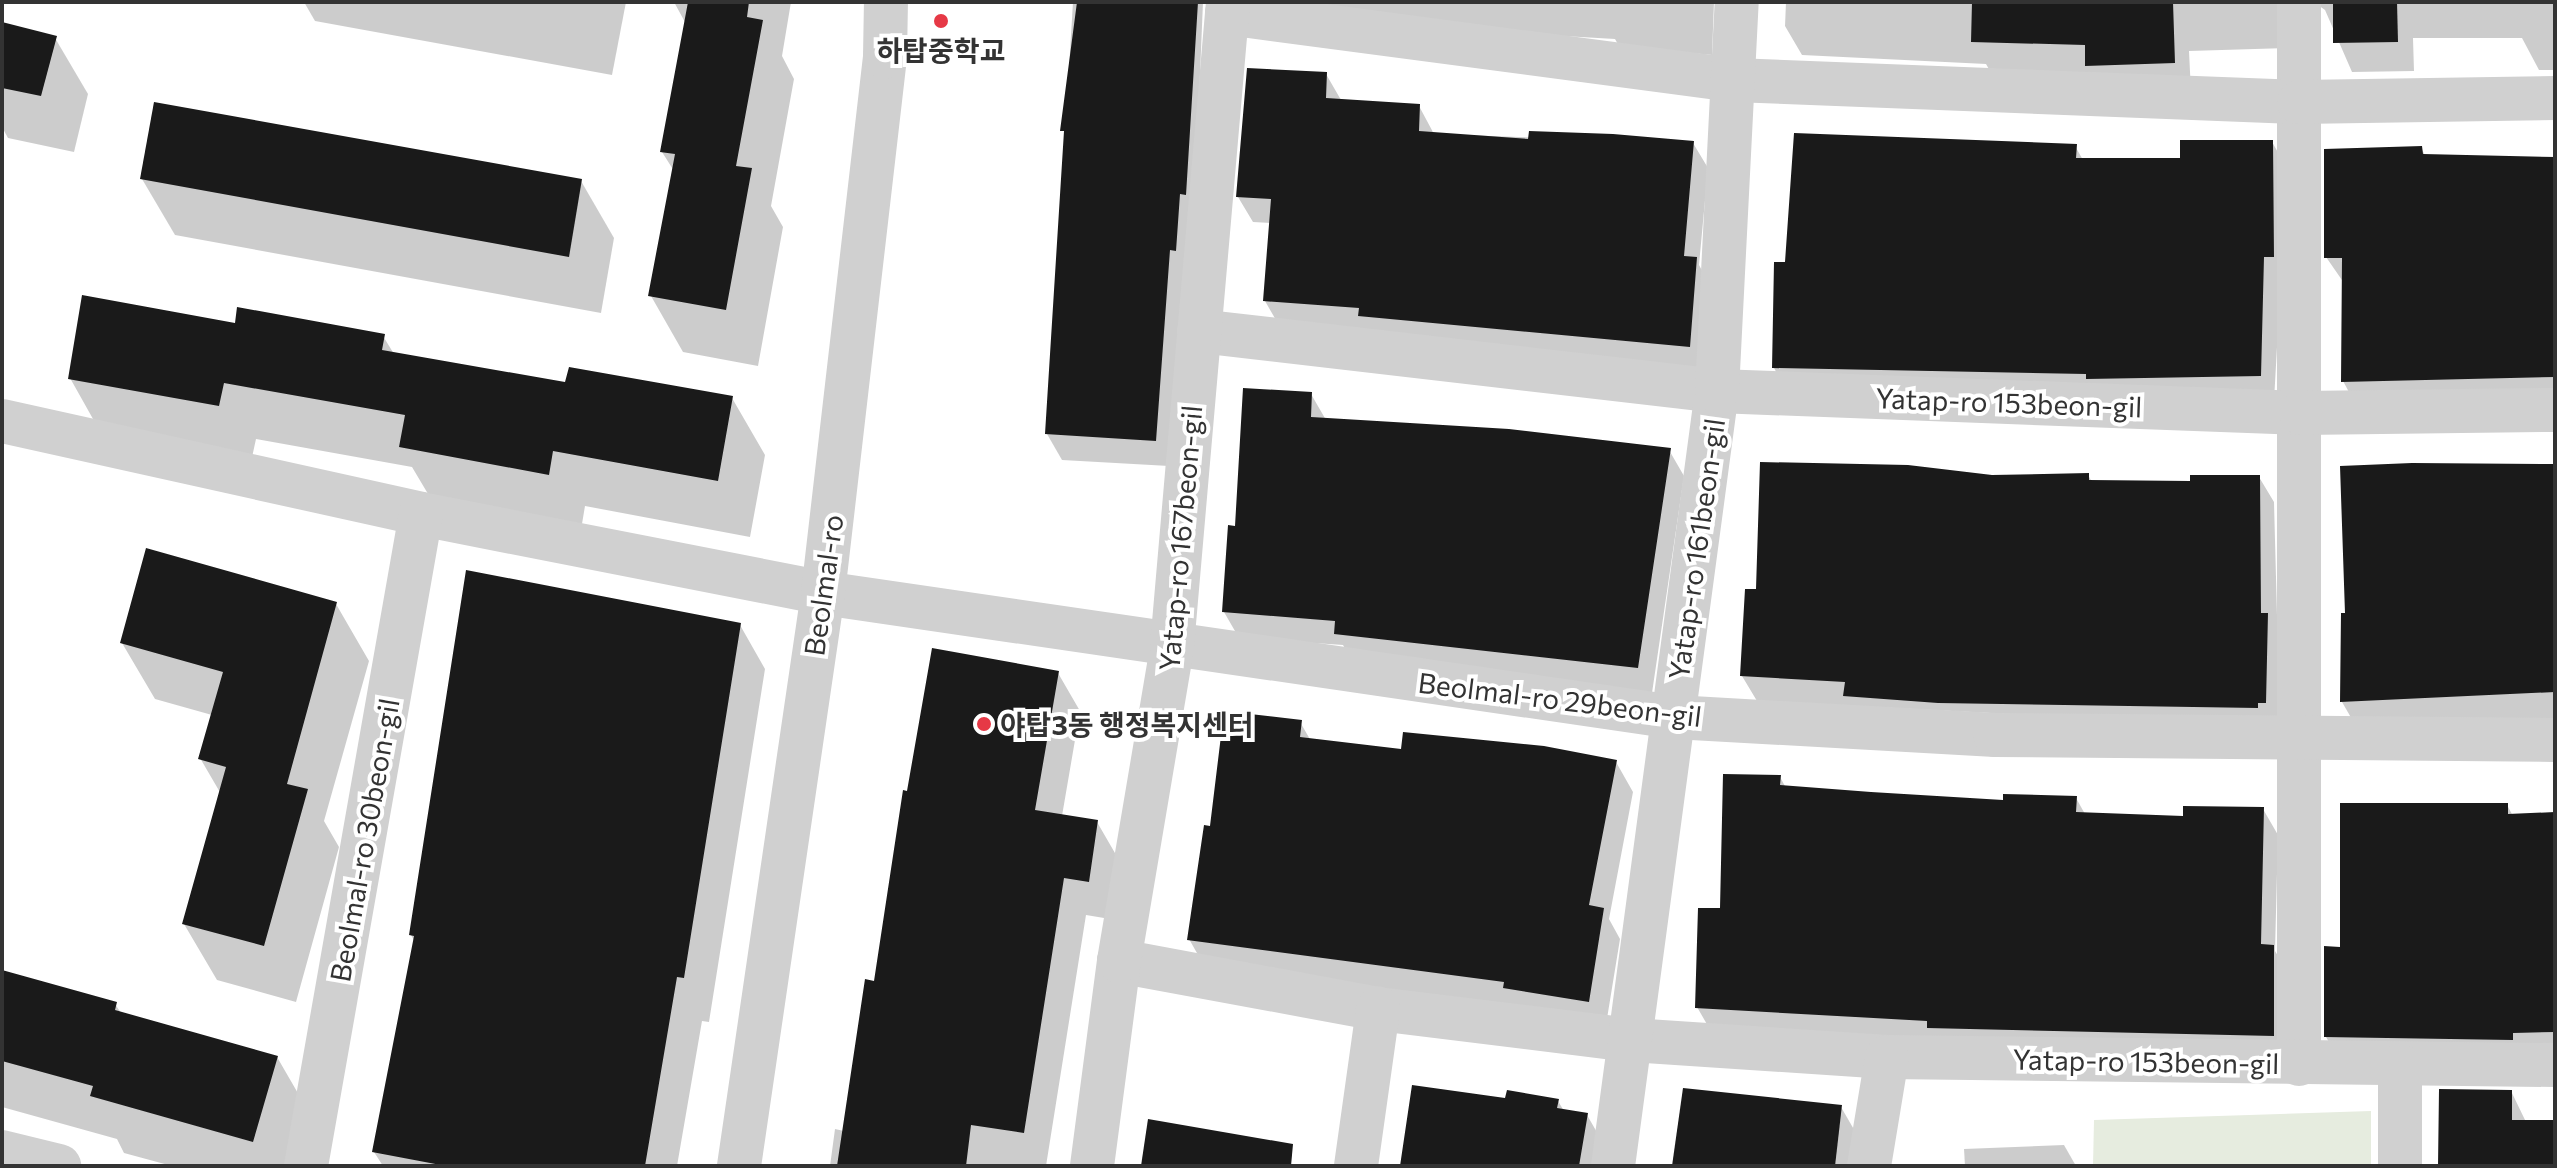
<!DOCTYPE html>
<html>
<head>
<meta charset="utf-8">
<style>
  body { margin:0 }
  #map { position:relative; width:2557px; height:1168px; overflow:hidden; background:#fff; font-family:Commissioner,"Noto Sans KR",sans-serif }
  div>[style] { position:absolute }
  .green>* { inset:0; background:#e6ecdf }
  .shadow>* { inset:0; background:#0003 }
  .building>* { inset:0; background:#1a1a1a }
  .minor>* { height:44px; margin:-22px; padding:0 22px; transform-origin:22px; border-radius:22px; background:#d0d0d0 }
  .dots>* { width:22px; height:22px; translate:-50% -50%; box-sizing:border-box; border:4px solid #fff; border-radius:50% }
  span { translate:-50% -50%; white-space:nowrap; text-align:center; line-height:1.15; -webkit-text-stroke:8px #fff; paint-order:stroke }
  .poi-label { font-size:28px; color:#333; font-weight:700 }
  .left { translate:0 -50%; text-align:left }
  .street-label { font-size:28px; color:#333 }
  .frame { position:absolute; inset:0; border:4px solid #333; pointer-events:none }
</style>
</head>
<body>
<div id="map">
  <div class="green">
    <i style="clip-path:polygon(2371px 1111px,2371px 1166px,2093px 1166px,2094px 1120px)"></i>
  </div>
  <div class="shadow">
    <i style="clip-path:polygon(304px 2px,626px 2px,612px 75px,315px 21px)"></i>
    <i style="clip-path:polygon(674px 2px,791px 2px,782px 56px,794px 79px,771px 206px,783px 227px,758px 366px,683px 352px,651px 296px,674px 171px,662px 152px,686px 24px)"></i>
    <i style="clip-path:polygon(1073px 2px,1203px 2px,1196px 171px,1169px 466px,1062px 460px,1047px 434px)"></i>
    <i style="clip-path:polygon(1277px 2px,1714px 2px,1712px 55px,1619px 46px,1615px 39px,1392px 26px)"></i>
    <i style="clip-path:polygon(1786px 2px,2555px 2px,2555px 70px,2539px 70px,2522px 38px,2413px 38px,2414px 71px,2352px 72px,2325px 10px,2318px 5px,2290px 48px,2189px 51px,2191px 92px,1990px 71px,1986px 64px,1802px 55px,1785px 26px)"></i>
    <i style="clip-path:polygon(2px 24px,55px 38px,88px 94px,74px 152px,8px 138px,2px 127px)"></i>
    <i style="clip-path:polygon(1326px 74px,1341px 100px,1419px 106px,1434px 134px,1693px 143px,1708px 168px,1699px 265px,1710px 285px,1704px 372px,1280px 327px,1265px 301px,1271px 223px,1253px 222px,1238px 197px)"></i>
    <i style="clip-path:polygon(2272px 142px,2287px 168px,2274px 401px,1788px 393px,1774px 368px,1787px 264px,2075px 146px,2083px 160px,2182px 160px)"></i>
    <i style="clip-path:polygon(2421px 148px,2426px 157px,2555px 158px,2555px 403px,2357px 407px,2343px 381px,2344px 283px,2326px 257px)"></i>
    <i style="clip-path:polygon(142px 179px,581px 181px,614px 238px,601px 313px,175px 235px)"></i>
    <i style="clip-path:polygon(237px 325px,383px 336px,394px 354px,567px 384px,732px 398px,765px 455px,750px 537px,585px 506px,581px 530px,434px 504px,412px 467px,256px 439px,251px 462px,102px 435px,70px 378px)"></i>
    <i style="clip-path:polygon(1311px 394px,1326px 420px,1669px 450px,1684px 476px,1652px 693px,1351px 659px,1343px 645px,1239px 638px,1224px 612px)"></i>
    <i style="clip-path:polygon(2555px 465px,2555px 720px,2357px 728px,2342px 702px,2343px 615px)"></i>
    <i style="clip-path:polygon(2088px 475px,2092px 482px,2192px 483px,2259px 477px,2274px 502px,2280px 728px,1757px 701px,1742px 676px,1757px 591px,1992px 477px)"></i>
    <i style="clip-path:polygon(336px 604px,369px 661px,324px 821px,339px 847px,296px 1002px,217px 980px,184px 924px,221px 794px,200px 758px,212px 715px,155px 699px,122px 643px)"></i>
    <i style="clip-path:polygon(740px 625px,765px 669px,709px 1022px,702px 1021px,677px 1166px,383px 1166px,374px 1152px,415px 942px,411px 935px)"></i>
    <i style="clip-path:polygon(1058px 673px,1080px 711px,1062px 816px,1097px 822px,1119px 860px,1110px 919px,1086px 915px,1046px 1166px,830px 1166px,835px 1129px,844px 1131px,876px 983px,909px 793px)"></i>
    <i style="clip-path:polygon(1300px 722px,1311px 741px,1403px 751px,1616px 762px,1633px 792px,1609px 919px,1620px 939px,1605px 1031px,1206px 969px,1189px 939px,1211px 828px)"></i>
    <i style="clip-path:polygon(1780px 777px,1786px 788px,2005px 802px,2076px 798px,2085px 814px,2185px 818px,2263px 809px,2278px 835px,2275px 951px,2288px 972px,2288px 1061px,1712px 1033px,1697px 1007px,1722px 910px)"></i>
    <i style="clip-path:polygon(2507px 805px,2513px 816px,2555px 814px,2555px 1058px,2341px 1062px,2326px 1037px,2342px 949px)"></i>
    <i style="clip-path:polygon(2px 972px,115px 1004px,121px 1013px,277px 1057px,310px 1114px,295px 1166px,172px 1166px,124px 1153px,117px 1139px,2px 1107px)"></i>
    <i style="clip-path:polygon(2511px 1091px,2526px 1122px,2555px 1122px,2555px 1166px,2440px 1166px)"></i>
    <i style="clip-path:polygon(1507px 1101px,1558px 1101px,1564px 1111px,1587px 1115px,1602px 1141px,1597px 1166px,1402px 1166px)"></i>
    <i style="clip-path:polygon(1841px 1107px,1856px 1133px,1851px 1166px,1674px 1166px)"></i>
    <i style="clip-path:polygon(2064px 1145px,2076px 1166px,1965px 1166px,1964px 1149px)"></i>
  </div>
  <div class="building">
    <i style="clip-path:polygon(688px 2px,749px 2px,747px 17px,763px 20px,736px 166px,752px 168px,726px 310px,648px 296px,675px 154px,660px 152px)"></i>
    <i style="clip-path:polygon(1077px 2px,1198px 2px,1186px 195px,1180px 194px,1176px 251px,1170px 250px,1156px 441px,1045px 434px,1064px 131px,1060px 131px)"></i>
    <i style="clip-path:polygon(1972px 2px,2173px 2px,2175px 63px,2085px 66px,2085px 45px,1971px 42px)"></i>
    <i style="clip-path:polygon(2333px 2px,2397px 2px,2398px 42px,2333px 43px)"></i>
    <i style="clip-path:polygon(2px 22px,57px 36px,41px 96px,2px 88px)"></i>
    <i style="clip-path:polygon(1247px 68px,1327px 72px,1326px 98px,1420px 104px,1419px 131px,1528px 139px,1529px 131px,1613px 134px,1694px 141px,1684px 256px,1697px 257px,1690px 347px,1358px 316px,1359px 308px,1263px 301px,1271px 199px,1236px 197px)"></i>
    <i style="clip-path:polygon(154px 102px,582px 179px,569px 257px,140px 179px)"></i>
    <i style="clip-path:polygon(1794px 133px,2077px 144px,2076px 158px,2180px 158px,2180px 140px,2273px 140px,2274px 257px,2264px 257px,2261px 376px,2086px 379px,2086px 374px,1772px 368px,1774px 262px,1785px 262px)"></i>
    <i style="clip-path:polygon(2422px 146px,2423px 154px,2555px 157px,2555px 377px,2341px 382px,2342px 258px,2324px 258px,2324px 149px)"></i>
    <i style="clip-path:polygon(82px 295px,235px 323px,237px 307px,385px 334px,382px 350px,565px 382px,569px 367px,733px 396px,718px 481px,553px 451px,549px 475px,399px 447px,405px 415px,224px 383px,219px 406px,68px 379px)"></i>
    <i style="clip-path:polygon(1243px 388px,1312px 392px,1311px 417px,1509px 429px,1671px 448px,1638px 668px,1334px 634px,1335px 621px,1222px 612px,1228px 525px,1235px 526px)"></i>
    <i style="clip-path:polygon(1760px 462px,1908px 465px,1992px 475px,2089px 473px,2089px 480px,2190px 481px,2190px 475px,2260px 475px,2261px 613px,2268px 613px,2266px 703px,2258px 703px,2258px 708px,1938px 703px,1843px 696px,1845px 682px,1740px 676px,1745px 589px,1756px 589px)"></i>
    <i style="clip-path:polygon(2412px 463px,2555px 464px,2555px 692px,2340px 702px,2341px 613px,2345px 613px,2340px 466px)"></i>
    <i style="clip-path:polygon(146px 548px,337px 602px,287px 784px,308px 789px,264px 946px,182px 924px,226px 767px,198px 759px,223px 672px,120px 643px)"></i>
    <i style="clip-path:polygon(466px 570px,741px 623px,684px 978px,677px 977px,645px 1166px,446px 1166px,372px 1152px,414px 936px,409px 935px)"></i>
    <i style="clip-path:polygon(932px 648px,1059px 671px,1035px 810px,1098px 820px,1089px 882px,1064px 878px,1024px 1133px,971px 1125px,966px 1166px,837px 1166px,865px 979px,874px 981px,903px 790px,907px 791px)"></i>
    <i style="clip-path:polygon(1224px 711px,1302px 720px,1300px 737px,1401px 749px,1403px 732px,1544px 746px,1617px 760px,1589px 905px,1604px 908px,1589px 1002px,1503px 988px,1504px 982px,1187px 940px,1204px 825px,1210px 826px)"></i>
    <i style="clip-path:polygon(1723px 774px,1781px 775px,1780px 785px,1871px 792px,2003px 800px,2003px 794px,2077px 796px,2076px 812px,2183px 816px,2183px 806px,2264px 807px,2261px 944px,2274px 945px,2274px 1036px,1927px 1028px,1927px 1021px,1695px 1008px,1698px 908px,1720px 908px)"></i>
    <i style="clip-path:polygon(2340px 803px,2508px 803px,2508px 814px,2555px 812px,2555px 1032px,2513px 1033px,2513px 1040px,2324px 1037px,2324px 946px,2340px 947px)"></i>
    <i style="clip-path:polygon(2px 970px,117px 1002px,115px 1010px,278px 1056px,253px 1142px,90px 1096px,93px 1086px,2px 1061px)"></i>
    <i style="clip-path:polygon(1412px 1085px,1505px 1098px,1507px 1090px,1559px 1099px,1557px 1108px,1588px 1113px,1579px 1166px,1400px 1166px)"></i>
    <i style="clip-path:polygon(1683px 1088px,1842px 1105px,1835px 1166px,1672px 1166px)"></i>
    <i style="clip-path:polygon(2439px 1089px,2512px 1090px,2512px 1120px,2555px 1120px,2555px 1166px,2438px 1166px)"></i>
    <i style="clip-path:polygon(1148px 1119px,1293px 1144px,1291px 1166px,1141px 1166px)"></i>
  </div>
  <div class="minor">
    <i style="left:2299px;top:2px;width:1062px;rotate:90deg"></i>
    <i style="left:1227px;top:13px;width:510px;rotate:7.54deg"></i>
    <i style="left:1733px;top:80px;width:566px;rotate:2.23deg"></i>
    <i style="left:2299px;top:102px;width:256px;rotate:-0.9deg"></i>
    <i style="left:1199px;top:331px;width:521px;rotate:6.61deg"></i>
    <i style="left:1717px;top:391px;width:584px;rotate:2.16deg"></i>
    <i style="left:2301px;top:413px;width:254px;rotate:-0.7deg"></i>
    <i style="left:2px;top:421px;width:429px;rotate:12.5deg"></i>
    <i style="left:421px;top:514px;width:410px;rotate:11.1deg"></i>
    <i style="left:823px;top:593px;width:860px;rotate:8.29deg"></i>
    <i style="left:1674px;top:717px;width:322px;rotate:3.2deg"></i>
    <i style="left:1995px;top:735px;width:560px;rotate:0.51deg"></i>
    <i style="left:1119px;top:961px;width:263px;rotate:10.5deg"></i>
    <i style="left:1378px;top:1009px;width:255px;rotate:7deg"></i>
    <i style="left:1631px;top:1040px;width:257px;rotate:3.8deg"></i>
    <i style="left:1887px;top:1057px;width:668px;rotate:0.69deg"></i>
    <i style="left:2400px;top:1066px;width:100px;rotate:90deg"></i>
    <i style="left:2px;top:1152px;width:59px;rotate:13.8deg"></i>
    <i style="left:306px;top:1166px;width:662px;rotate:-80deg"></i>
    <i style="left:739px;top:1166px;width:579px;rotate:-81.66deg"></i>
    <i style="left:823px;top:593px;width:540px;rotate:-83.4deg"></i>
    <i style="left:885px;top:57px;width:55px;rotate:-89deg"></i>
    <i style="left:1092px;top:1166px;width:207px;rotate:-82.5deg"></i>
    <i style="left:1119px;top:961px;width:319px;rotate:-80.4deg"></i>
    <i style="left:1172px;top:646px;width:646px;rotate:-85.03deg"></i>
    <i style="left:1356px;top:1166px;width:159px;rotate:-82deg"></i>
    <i style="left:1613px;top:1166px;width:782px;rotate:-82.36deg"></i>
    <i style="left:1717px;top:391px;width:390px;rotate:-87.1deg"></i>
    <i style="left:1869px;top:1166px;width:110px;rotate:-80.6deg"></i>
  </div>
  <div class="dots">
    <i style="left:941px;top:21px;background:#e63946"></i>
    <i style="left:984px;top:724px;background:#e63946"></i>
  </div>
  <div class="poi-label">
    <span style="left:941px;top:50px">하탑중학교</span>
    <span class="left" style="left:1000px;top:724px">야탑3동 행정복지센터</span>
  </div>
  <div class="street-label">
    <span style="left:2009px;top:402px;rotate:2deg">Yatap-ro 153beon-gil</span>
    <span style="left:1180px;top:538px;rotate:-85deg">Yatap-ro 167beon-gil</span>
    <span style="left:1696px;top:549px;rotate:-82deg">Yatap-ro 161beon-gil</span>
    <span style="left:823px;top:585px;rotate:-82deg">Beolmal-ro</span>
    <span style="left:1560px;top:699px;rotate:7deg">Beolmal-ro 29beon-gil</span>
    <span style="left:364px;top:840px;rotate:-80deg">Beolmal-ro 30beon-gil</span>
    <span style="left:2146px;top:1061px;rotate:1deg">Yatap-ro 153beon-gil</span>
  </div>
  <div class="frame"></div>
</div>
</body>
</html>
